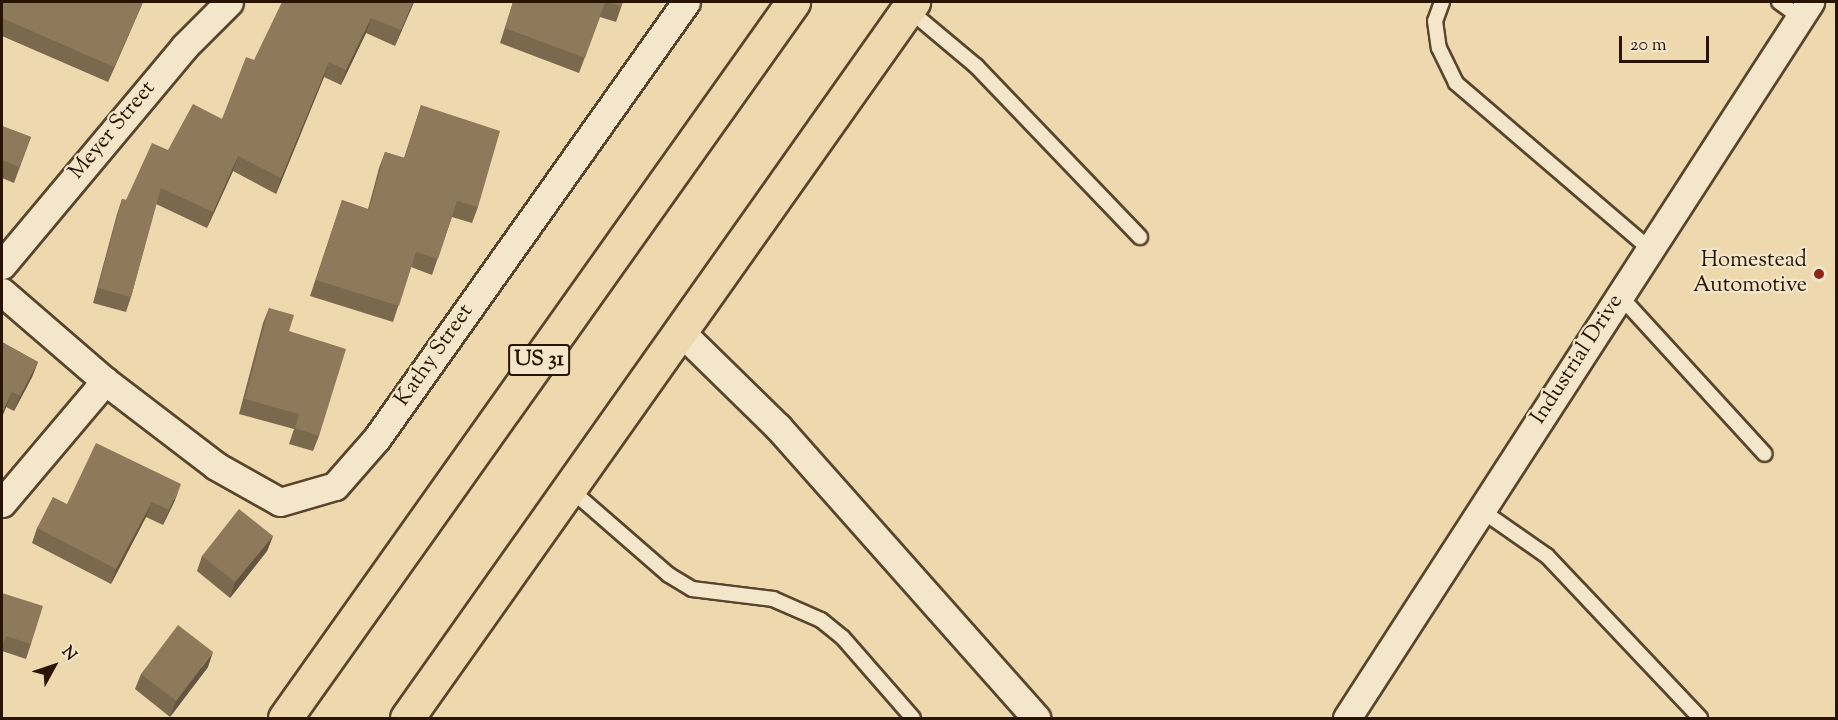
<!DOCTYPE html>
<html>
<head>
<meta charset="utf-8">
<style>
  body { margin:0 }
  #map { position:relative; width:1838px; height:720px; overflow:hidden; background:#edd9ad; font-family:"Sorts Mill Goudy",serif }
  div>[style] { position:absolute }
  .roads { filter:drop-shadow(2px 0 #59452c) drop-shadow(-2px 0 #59452c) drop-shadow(0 2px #59452c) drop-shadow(0 -2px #59452c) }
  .lane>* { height:14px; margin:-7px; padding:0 7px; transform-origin:7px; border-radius:7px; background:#f3e6ca }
  .street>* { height:27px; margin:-13.5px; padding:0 13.5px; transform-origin:13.5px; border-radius:13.5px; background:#f3e6ca }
  .primary>* { height:33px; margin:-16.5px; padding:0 16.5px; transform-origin:16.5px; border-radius:16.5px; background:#edd9ad }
  .wall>* { inset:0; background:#7a694d }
  .shaded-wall>* { inset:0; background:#63553f }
  .building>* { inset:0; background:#8e7a5a }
  .dots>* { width:16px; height:16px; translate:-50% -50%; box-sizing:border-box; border:3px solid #f3e6ca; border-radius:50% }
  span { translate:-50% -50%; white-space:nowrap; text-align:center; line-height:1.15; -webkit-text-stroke:4.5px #f3e6ca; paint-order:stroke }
  .shield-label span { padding:2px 4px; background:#f3e6ca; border:2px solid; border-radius:4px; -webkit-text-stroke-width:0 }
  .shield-label { font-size:21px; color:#281401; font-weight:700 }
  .street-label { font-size:22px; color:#281401 }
  .poi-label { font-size:22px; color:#281401 }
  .right { translate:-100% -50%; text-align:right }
  .frame { position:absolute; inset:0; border:3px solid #281401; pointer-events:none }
  .north { position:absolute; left:24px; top:636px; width:60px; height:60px; -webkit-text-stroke:4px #f3e6ca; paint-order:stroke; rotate:50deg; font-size:16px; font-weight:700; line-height:24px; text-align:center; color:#281401 }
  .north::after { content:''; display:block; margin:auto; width:21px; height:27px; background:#281401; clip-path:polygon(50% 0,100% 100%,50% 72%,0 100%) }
  .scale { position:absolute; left:1619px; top:36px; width:90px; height:27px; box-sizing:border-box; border:3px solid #281401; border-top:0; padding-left:8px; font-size:18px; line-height:21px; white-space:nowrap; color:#281401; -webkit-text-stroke:4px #f3e6ca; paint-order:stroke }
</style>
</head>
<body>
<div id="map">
  <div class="roads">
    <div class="lane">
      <i style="left:1442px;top:2px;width:20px;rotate:110deg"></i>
      <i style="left:1435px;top:21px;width:27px;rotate:82deg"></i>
      <i style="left:1439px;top:48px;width:39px;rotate:64deg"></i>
      <i style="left:1456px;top:83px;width:255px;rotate:40.6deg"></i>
      <i style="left:1779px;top:2px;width:26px;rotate:36deg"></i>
      <i style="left:908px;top:9px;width:89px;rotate:40deg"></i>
      <i style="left:976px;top:66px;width:237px;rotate:46.2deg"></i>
      <i style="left:1620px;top:296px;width:214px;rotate:47.5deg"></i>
      <i style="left:570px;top:489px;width:131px;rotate:41deg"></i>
      <i style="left:669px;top:575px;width:27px;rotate:31deg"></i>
      <i style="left:692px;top:589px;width:82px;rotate:7deg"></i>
      <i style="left:773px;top:599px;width:52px;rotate:23.6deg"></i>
      <i style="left:821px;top:620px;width:28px;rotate:39deg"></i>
      <i style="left:843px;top:638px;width:106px;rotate:48.8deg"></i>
      <i style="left:1481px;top:510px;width:80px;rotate:34.9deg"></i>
      <i style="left:1547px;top:556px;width:223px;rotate:46.6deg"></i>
    </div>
    <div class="street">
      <i style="left:2px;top:265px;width:285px;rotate:-50.1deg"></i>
      <i style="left:185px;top:46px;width:62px;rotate:-45deg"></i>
      <i style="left:2px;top:292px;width:136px;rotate:40.8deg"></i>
      <i style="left:105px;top:381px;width:140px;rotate:37.4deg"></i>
      <i style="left:216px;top:466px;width:73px;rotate:29.4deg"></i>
      <i style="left:280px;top:502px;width:57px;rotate:-16.2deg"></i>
      <i style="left:335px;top:486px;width:64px;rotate:-48.8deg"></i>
      <i style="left:377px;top:438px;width:534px;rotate:-54.67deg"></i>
      <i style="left:681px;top:332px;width:136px;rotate:44.4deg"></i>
      <i style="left:778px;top:427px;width:389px;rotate:48.4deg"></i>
      <i style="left:2px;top:503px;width:160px;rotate:-49.8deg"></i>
      <i style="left:1347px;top:718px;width:853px;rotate:-57.11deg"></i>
    </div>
    <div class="primary">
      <i style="left:285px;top:718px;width:878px;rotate:-54.64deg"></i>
      <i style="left:407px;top:718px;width:877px;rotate:-54.75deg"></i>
    </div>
  </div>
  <div class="wall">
    <i style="clip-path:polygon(2px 2px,143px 2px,108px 82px,2px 36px)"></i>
    <i style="clip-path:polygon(414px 2px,395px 46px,366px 33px,341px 85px,324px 77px,276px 194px,233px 171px,207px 228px,156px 204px,131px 297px,126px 312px,93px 303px,117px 214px,122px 199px,126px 200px,168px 150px,222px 119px,254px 60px)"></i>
    <i style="clip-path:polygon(513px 2px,623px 2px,616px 22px,600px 17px,579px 73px,500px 43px)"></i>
    <i style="clip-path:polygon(421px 105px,478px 207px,472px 223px,452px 217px,432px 275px,411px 267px,393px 322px,310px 296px,342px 200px,368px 209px,379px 168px,385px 152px,404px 158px)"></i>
    <i style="clip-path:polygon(2px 126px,31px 137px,14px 183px,2px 178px)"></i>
    <i style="clip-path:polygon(269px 308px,289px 331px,319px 436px,313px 451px,289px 444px,294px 429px,239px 414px,263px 323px)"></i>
    <i style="clip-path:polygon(2px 342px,38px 362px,32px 377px,14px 411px,6px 407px,2px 417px)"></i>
    <i style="clip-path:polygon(175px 500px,163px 525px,146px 517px,111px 584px,32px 543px,37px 528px,67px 504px)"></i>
    <i style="clip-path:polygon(273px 536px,267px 551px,230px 598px,197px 571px,202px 556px)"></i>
    <i style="clip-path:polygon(2px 593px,31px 644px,26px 659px,2px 651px)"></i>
    <i style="clip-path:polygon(208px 667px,170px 717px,135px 689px,141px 674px)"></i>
  </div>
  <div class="shaded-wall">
    <i style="clip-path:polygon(143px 2px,141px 7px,108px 82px,114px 67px)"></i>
    <i style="clip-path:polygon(413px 2px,414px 2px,395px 46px,401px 30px)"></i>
    <i style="clip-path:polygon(371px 18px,366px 33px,341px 85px,346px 70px)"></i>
    <i style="clip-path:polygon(329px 62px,324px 77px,276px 194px,281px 178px)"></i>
    <i style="clip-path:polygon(238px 156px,233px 171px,207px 228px,213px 212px)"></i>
    <i style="clip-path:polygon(38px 362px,32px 377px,14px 411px,20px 396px)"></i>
    <i style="clip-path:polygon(12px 392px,2px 417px,2px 413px)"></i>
    <i style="clip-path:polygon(181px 484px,175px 500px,163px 525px,169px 510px)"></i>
    <i style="clip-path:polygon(152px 502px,146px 517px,111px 584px,116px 569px)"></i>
    <i style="clip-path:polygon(273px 536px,267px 551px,230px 598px,235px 582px)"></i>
    <i style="clip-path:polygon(213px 652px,208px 667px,170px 717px,176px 701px)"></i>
  </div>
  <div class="building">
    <i style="clip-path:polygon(2px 2px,143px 2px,114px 67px,2px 18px)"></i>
    <i style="clip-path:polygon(282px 2px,296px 2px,298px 3px,298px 2px,413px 2px,401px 30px,371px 18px,346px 70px,329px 62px,281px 178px,238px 156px,213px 212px,161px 188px,131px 297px,98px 288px,122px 199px,126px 200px,152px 143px,168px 150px,193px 104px,222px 119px,246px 57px,254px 60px)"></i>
    <i style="clip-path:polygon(513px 2px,605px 2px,585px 58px,505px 28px)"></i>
    <i style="clip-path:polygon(606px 2px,623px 2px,621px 6px)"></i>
    <i style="clip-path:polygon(421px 105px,500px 131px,478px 207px,457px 201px,438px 259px,416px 252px,399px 306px,316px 280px,342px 200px,369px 210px,385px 152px,405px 158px)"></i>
    <i style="clip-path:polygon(2px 126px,31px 137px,19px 167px,2px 160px)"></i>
    <i style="clip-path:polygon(269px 308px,294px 315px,289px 331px,346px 349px,319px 436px,295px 428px,299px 414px,245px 399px)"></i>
    <i style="clip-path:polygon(2px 342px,38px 362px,20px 396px,12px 392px,2px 413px)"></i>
    <i style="clip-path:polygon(96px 443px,181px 484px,169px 510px,152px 502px,116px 569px,37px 528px,53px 497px,67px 504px)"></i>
    <i style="clip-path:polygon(239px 509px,273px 536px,235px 582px,202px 556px)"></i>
    <i style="clip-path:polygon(2px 593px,43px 606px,31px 644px,6px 636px,2px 648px)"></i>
    <i style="clip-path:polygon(178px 625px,213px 652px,176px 701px,141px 674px)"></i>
  </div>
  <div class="dots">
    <i style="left:1819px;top:274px;background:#8f2418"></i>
  </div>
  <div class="shield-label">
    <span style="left:539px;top:360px">US 31</span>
  </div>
  <div class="street-label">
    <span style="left:113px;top:131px;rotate:-50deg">Meyer Street</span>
    <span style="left:435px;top:356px;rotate:-55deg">Kathy Street</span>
    <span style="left:1578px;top:360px;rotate:-57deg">Industrial Drive</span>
  </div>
  <div class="poi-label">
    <span class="right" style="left:1807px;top:274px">Homestead<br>Automotive</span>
  </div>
  <div class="frame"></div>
  <div class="north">N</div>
  <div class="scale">20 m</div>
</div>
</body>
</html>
